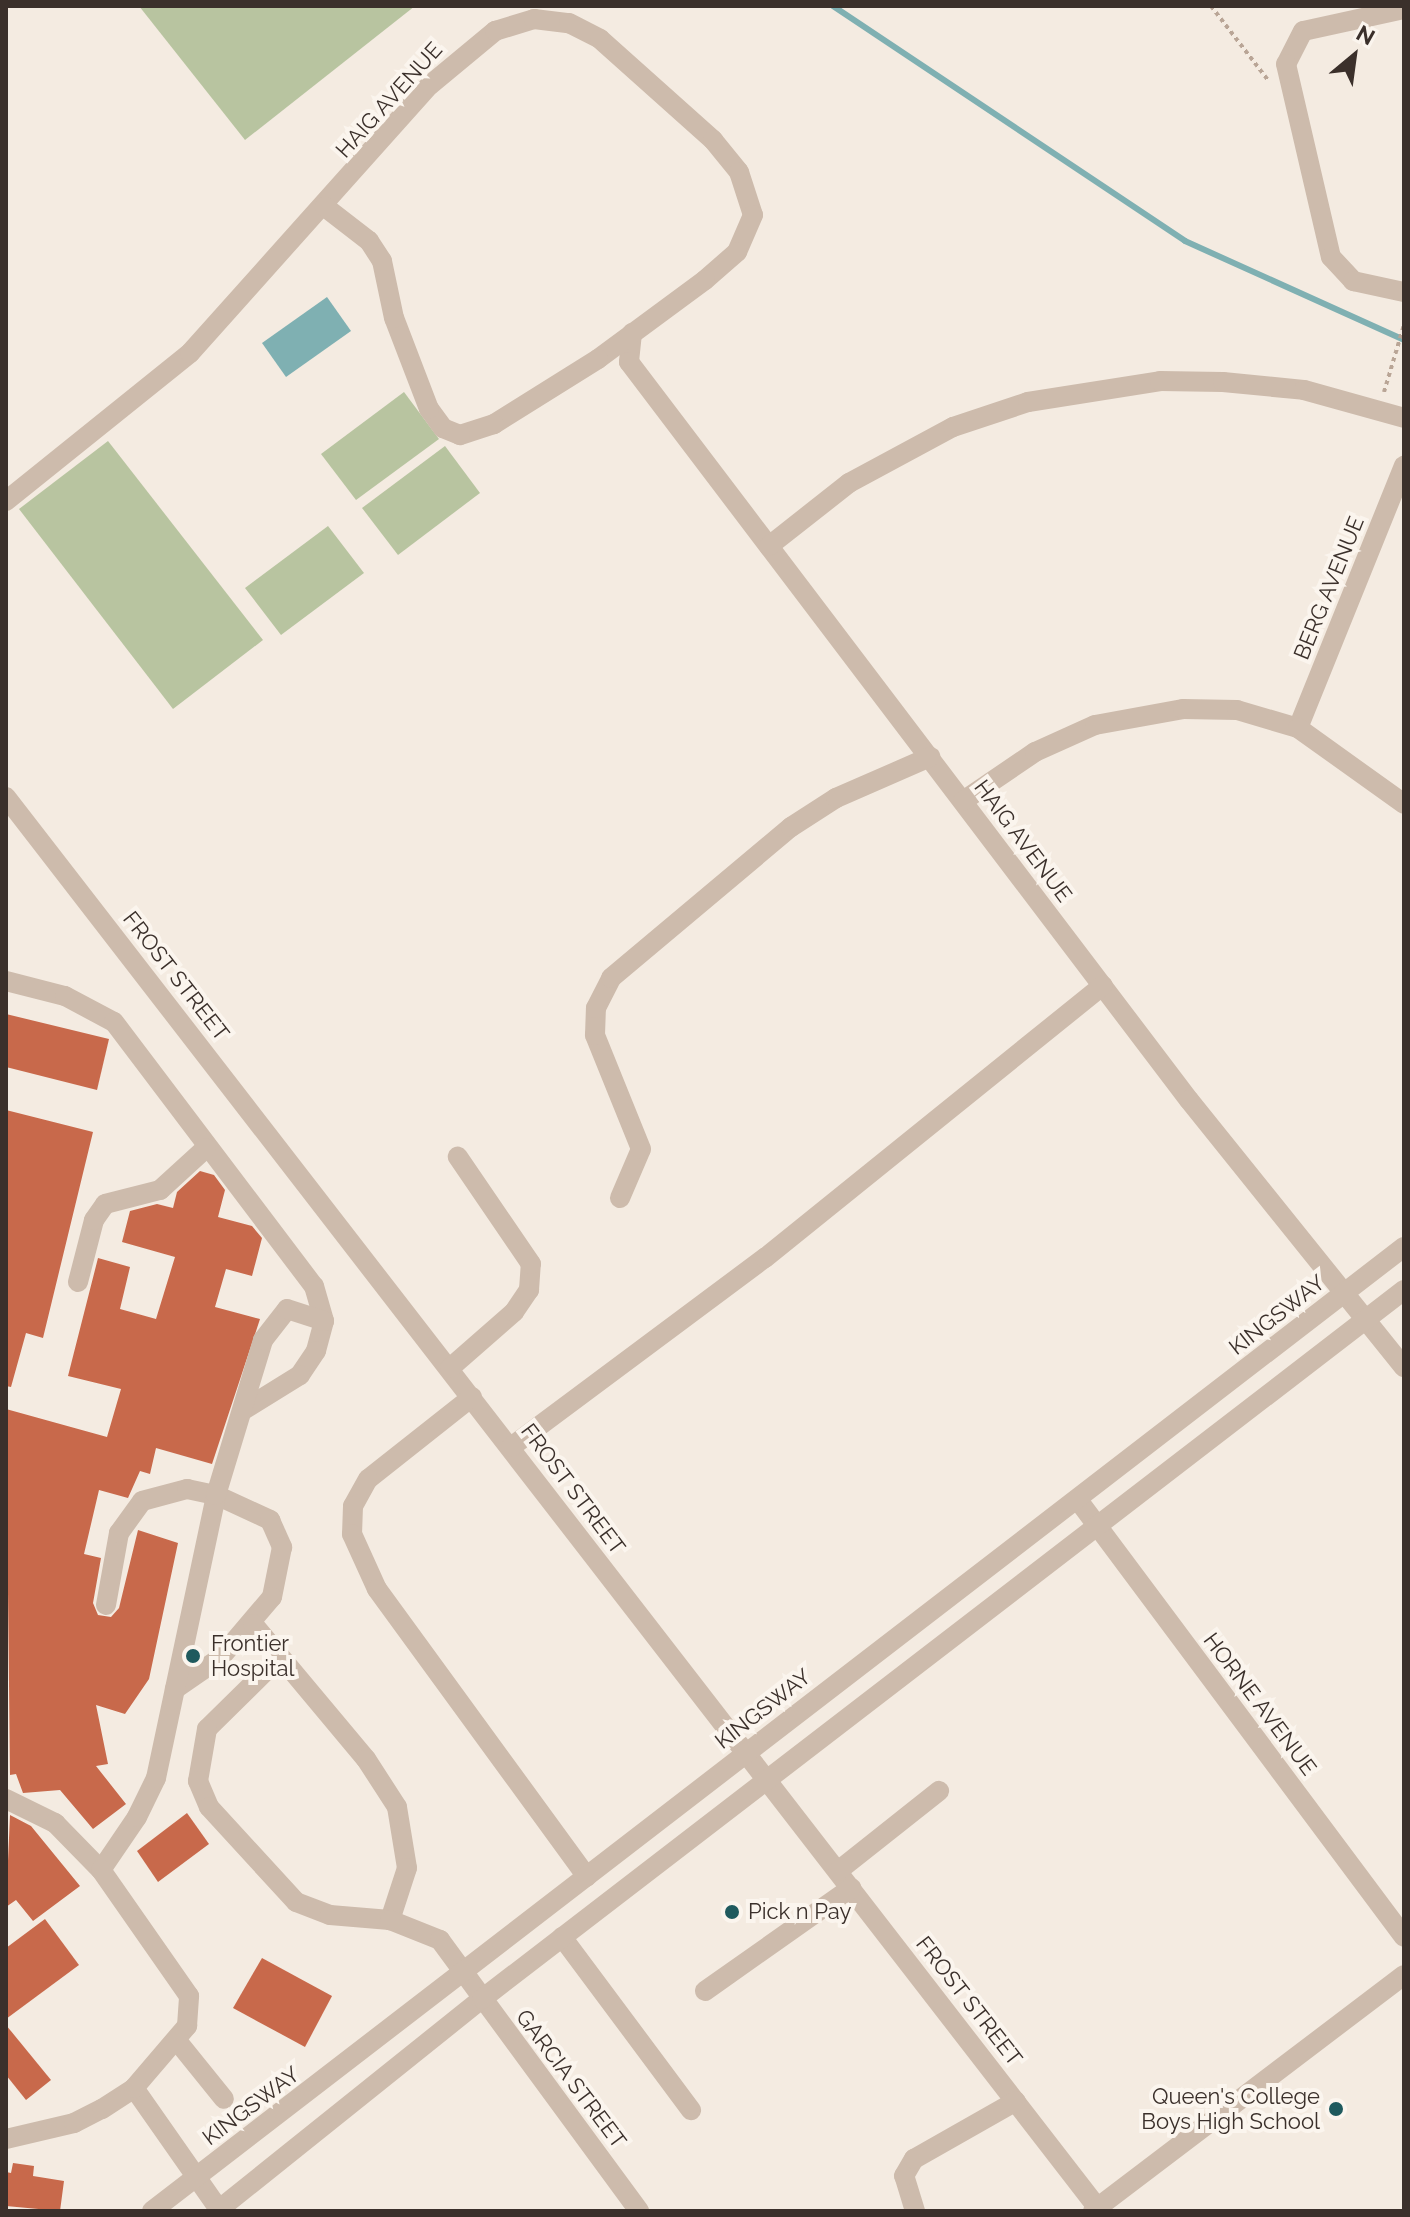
<!DOCTYPE html>
<html>
<head>
<meta charset="utf-8">
<style>
  body { margin:0 }
  #map { position:relative; width:1410px; height:2217px; overflow:hidden; background:#f4ebe1; font-family:Raleway,sans-serif }
  div>[style] { position:absolute }
  .green>* { inset:0; background:#b8c4a0 }
  .water>* { inset:0; background:#7fb0b2 }
  .stream>* { height:6px; margin:-3px; padding:0 3px; transform-origin:3px; border-radius:3px; background:#7fb0b2 }
  .building>* { inset:0; background:#c8694b }
  .path>* { height:4px; margin-top:-2px; transform-origin:0; background:repeating-linear-gradient(90deg,#b9a596 0 4px,transparent 0 8px) }
  .minor>* { height:20px; margin:-10px; padding:0 10px; transform-origin:10px; border-radius:10px; background:#cdbbac }
  .dots>* { width:22px; height:22px; translate:-50% -50%; box-sizing:border-box; border:4px solid #fbf5ee; border-radius:50% }
  span { translate:-50% -50%; white-space:nowrap; text-align:center; line-height:1.15; -webkit-text-stroke:8px #fbf5ee; paint-order:stroke }
  .street-label { font-size:22px; color:#3b302b }
  .poi-label { font-size:22px; color:#3b302b }
  .left { translate:0 -50%; text-align:left }
  .right { translate:-100% -50%; text-align:right }
  .frame { position:absolute; inset:0; border:8px solid #3b302b; pointer-events:none }
  .north { position:absolute; left:1314px; top:16px; width:80px; height:80px; -webkit-text-stroke:6px #fbf5ee; paint-order:stroke; rotate:29deg; font-size:22px; font-weight:700; line-height:32px; text-align:center; color:#3b302b }
  .north::after { content:''; display:block; margin:auto; width:28px; height:36px; background:#3b302b; clip-path:polygon(50% 0,100% 100%,50% 72%,0 100%) }
</style>
</head>
<body>
<div id="map">
  <div class="green">
    <i style="clip-path:polygon(139px 6px,415px 6px,245px 140px)"></i>
    <i style="clip-path:polygon(404px 392px,439px 439px,356px 500px,321px 454px)"></i>
    <i style="clip-path:polygon(108px 441px,263px 640px,173px 709px,19px 509px)"></i>
    <i style="clip-path:polygon(445px 446px,480px 493px,398px 555px,362px 508px)"></i>
    <i style="clip-path:polygon(328px 526px,364px 573px,281px 635px,245px 588px)"></i>
  </div>
  <div class="water">
    <i style="clip-path:polygon(327px 297px,351px 331px,286px 377px,262px 343px)"></i>
  </div>
  <div class="stream">
    <i style="left:833px;top:6px;width:423px;rotate:33.7deg"></i>
    <i style="left:1185px;top:241px;width:240px;rotate:24.3deg"></i>
  </div>
  <div class="building">
    <i style="clip-path:polygon(6px 1014px,109px 1039px,97px 1090px,6px 1067px)"></i>
    <i style="clip-path:polygon(6px 1110px,93px 1132px,43px 1338px,26px 1333px,11px 1387px,6px 1386px)"></i>
    <i style="clip-path:polygon(200px 1171px,214px 1175px,225px 1190px,218px 1217px,252px 1226px,262px 1238px,252px 1276px,226px 1269px,215px 1307px,260px 1319px,212px 1464px,156px 1448px,150px 1474px,140px 1471px,128px 1498px,99px 1490px,84px 1554px,101px 1558px,93px 1603px,98px 1615px,111px 1617px,119px 1608px,138px 1530px,178px 1543px,149px 1679px,125px 1714px,96px 1705px,108px 1764px,96px 1766px,126px 1804px,93px 1829px,60px 1790px,23px 1793px,16px 1774px,10px 1775px,6px 1409px,107px 1437px,121px 1389px,68px 1376px,98px 1258px,130px 1267px,120px 1309px,156px 1319px,175px 1257px,122px 1242px,130px 1211px,157px 1204px,173px 1208px,177px 1192px)"></i>
    <i style="clip-path:polygon(187px 1813px,209px 1844px,158px 1882px,137px 1851px)"></i>
    <i style="clip-path:polygon(10px 1815px,31px 1826px,80px 1886px,33px 1921px,16px 1900px,6px 1907px)"></i>
    <i style="clip-path:polygon(45px 1919px,79px 1965px,6px 2019px,6px 1948px)"></i>
    <i style="clip-path:polygon(262px 1958px,332px 1996px,305px 2047px,233px 2008px)"></i>
    <i style="clip-path:polygon(6px 2025px,51px 2080px,26px 2100px,6px 2075px)"></i>
    <i style="clip-path:polygon(13px 2163px,34px 2166px,33px 2176px,64px 2181px,60px 2211px,6px 2206px,6px 2172px,11px 2173px)"></i>
  </div>
  <div class="path">
    <i style="left:1211px;top:6px;width:93px;rotate:52.4deg"></i>
    <i style="left:1384px;top:392px;width:70px;rotate:-73.4deg"></i>
  </div>
  <div class="minor">
    <i style="left:1404px;top:9px;width:103px;rotate:167.7deg"></i>
    <i style="left:1303px;top:31px;width:37px;rotate:117deg"></i>
    <i style="left:1286px;top:64px;width:198px;rotate:76.9deg"></i>
    <i style="left:1331px;top:257px;width:33px;rotate:47deg"></i>
    <i style="left:1353px;top:281px;width:52px;rotate:12.2deg"></i>
    <i style="left:632px;top:333px;width:29px;rotate:96deg"></i>
    <i style="left:629px;top:362px;width:926px;rotate:52.81deg"></i>
    <i style="left:1189px;top:1100px;width:343px;rotate:51.2deg"></i>
    <i style="left:6px;top:501px;width:236px;rotate:-38.8deg"></i>
    <i style="left:190px;top:353px;width:360px;rotate:-48.2deg"></i>
    <i style="left:430px;top:85px;width:85px;rotate:-39.7deg"></i>
    <i style="left:495px;top:31px;width:41px;rotate:-17.1deg"></i>
    <i style="left:534px;top:19px;width:35px;rotate:7deg"></i>
    <i style="left:569px;top:23px;width:35px;rotate:27deg"></i>
    <i style="left:600px;top:39px;width:152px;rotate:41.8deg"></i>
    <i style="left:713px;top:140px;width:41px;rotate:50.9deg"></i>
    <i style="left:739px;top:172px;width:45px;rotate:72deg"></i>
    <i style="left:753px;top:215px;width:40px;rotate:113.4deg"></i>
    <i style="left:737px;top:252px;width:43px;rotate:138.8deg"></i>
    <i style="left:705px;top:280px;width:133px;rotate:143.6deg"></i>
    <i style="left:598px;top:359px;width:123px;rotate:148deg"></i>
    <i style="left:494px;top:424px;width:36px;rotate:162deg"></i>
    <i style="left:460px;top:435px;width:18px;rotate:-158deg"></i>
    <i style="left:443px;top:428px;width:24px;rotate:-126deg"></i>
    <i style="left:429px;top:409px;width:97px;rotate:-111deg"></i>
    <i style="left:394px;top:318px;width:58px;rotate:-101.9deg"></i>
    <i style="left:382px;top:261px;width:24px;rotate:-123deg"></i>
    <i style="left:369px;top:241px;width:56px;rotate:-142.3deg"></i>
    <i style="left:769px;top:546px;width:102px;rotate:-38.2deg"></i>
    <i style="left:849px;top:483px;width:118px;rotate:-28.3deg"></i>
    <i style="left:953px;top:427px;width:79px;rotate:-18.4deg"></i>
    <i style="left:1028px;top:402px;width:134px;rotate:-9deg"></i>
    <i style="left:1160px;top:381px;width:63px;rotate:0.9deg"></i>
    <i style="left:1223px;top:382px;width:81px;rotate:5.6deg"></i>
    <i style="left:1304px;top:390px;width:104px;rotate:15.6deg"></i>
    <i style="left:1298px;top:728px;width:283px;rotate:-68deg"></i>
    <i style="left:6px;top:797px;width:1788px;rotate:52.27deg"></i>
    <i style="left:963px;top:801px;width:87px;rotate:-34.2deg"></i>
    <i style="left:1035px;top:752px;width:66px;rotate:-24.2deg"></i>
    <i style="left:1095px;top:725px;width:89px;rotate:-10.3deg"></i>
    <i style="left:1183px;top:709px;width:54px;rotate:1.1deg"></i>
    <i style="left:1237px;top:710px;width:64px;rotate:16.4deg"></i>
    <i style="left:1298px;top:728px;width:130px;rotate:35.6deg"></i>
    <i style="left:6px;top:981px;width:61px;rotate:14.3deg"></i>
    <i style="left:65px;top:996px;width:55px;rotate:28deg"></i>
    <i style="left:114px;top:1022px;width:331px;rotate:52.9deg"></i>
    <i style="left:314px;top:1286px;width:36px;rotate:74deg"></i>
    <i style="left:324px;top:1321px;width:31px;rotate:105deg"></i>
    <i style="left:316px;top:1351px;width:29px;rotate:124deg"></i>
    <i style="left:300px;top:1375px;width:68px;rotate:148.2deg"></i>
    <i style="left:620px;top:1198px;width:53px;rotate:-66.8deg"></i>
    <i style="left:641px;top:1149px;width:123px;rotate:-112deg"></i>
    <i style="left:595px;top:1035px;width:27px;rotate:-88deg"></i>
    <i style="left:596px;top:1008px;width:34px;rotate:-63deg"></i>
    <i style="left:611px;top:978px;width:235px;rotate:-40deg"></i>
    <i style="left:791px;top:827px;width:54px;rotate:-32.8deg"></i>
    <i style="left:836px;top:798px;width:103px;rotate:-23.6deg"></i>
    <i style="left:78px;top:1282px;width:64px;rotate:-75.5deg"></i>
    <i style="left:94px;top:1220px;width:19px;rotate:-55deg"></i>
    <i style="left:105px;top:1204px;width:57px;rotate:-14.3deg"></i>
    <i style="left:160px;top:1190px;width:62px;rotate:-42.4deg"></i>
    <i style="left:450px;top:1368px;width:85px;rotate:-41.2deg"></i>
    <i style="left:514px;top:1312px;width:27px;rotate:-56deg"></i>
    <i style="left:529px;top:1290px;width:26px;rotate:-86deg"></i>
    <i style="left:531px;top:1264px;width:130px;rotate:-124.3deg"></i>
    <i style="left:472px;top:1397px;width:132px;rotate:141.7deg"></i>
    <i style="left:368px;top:1479px;width:31px;rotate:119deg"></i>
    <i style="left:353px;top:1506px;width:28px;rotate:92deg"></i>
    <i style="left:352px;top:1534px;width:60px;rotate:65.6deg"></i>
    <i style="left:377px;top:1589px;width:356px;rotate:53.9deg"></i>
    <i style="left:511px;top:1447px;width:317px;rotate:-36.7deg"></i>
    <i style="left:765px;top:1258px;width:434px;rotate:-38.9deg"></i>
    <i style="left:1078px;top:1500px;width:545px;rotate:53.28deg"></i>
    <i style="left:106px;top:1605px;width:73px;rotate:-79.8deg"></i>
    <i style="left:119px;top:1533px;width:39px;rotate:-54deg"></i>
    <i style="left:142px;top:1501px;width:47px;rotate:-14.9deg"></i>
    <i style="left:187px;top:1489px;width:30px;rotate:12deg"></i>
    <i style="left:216px;top:1495px;width:60px;rotate:24.8deg"></i>
    <i style="left:270px;top:1520px;width:30px;rotate:66deg"></i>
    <i style="left:282px;top:1547px;width:51px;rotate:101.3deg"></i>
    <i style="left:272px;top:1597px;width:80px;rotate:130.4deg"></i>
    <i style="left:220px;top:1658px;width:55px;rotate:145.4deg"></i>
    <i style="left:253px;top:1624px;width:176px;rotate:50.1deg"></i>
    <i style="left:366px;top:1759px;width:57px;rotate:57.1deg"></i>
    <i style="left:397px;top:1807px;width:62px;rotate:80.7deg"></i>
    <i style="left:407px;top:1868px;width:55px;rotate:108.1deg"></i>
    <i style="left:279px;top:1658px;width:101px;rotate:135.4deg"></i>
    <i style="left:207px;top:1729px;width:53px;rotate:99.8deg"></i>
    <i style="left:198px;top:1781px;width:28px;rotate:67deg"></i>
    <i style="left:209px;top:1807px;width:129px;rotate:47.5deg"></i>
    <i style="left:296px;top:1902px;width:36px;rotate:21deg"></i>
    <i style="left:330px;top:1915px;width:60px;rotate:4.8deg"></i>
    <i style="left:390px;top:1920px;width:54px;rotate:21.8deg"></i>
    <i style="left:440px;top:1940px;width:336px;rotate:53.7deg"></i>
    <i style="left:6px;top:1799px;width:55px;rotate:26.1deg"></i>
    <i style="left:55px;top:1823px;width:66px;rotate:45.6deg"></i>
    <i style="left:101px;top:1870px;width:64px;rotate:-55.8deg"></i>
    <i style="left:137px;top:1817px;width:43px;rotate:-64deg"></i>
    <i style="left:156px;top:1778px;width:289px;rotate:-78deg"></i>
    <i style="left:216px;top:1495px;width:162px;rotate:-73.1deg"></i>
    <i style="left:263px;top:1340px;width:39px;rotate:-52deg"></i>
    <i style="left:287px;top:1309px;width:39px;rotate:18deg"></i>
    <i style="left:838px;top:1871px;width:129px;rotate:-38.4deg"></i>
    <i style="left:562px;top:1937px;width:216px;rotate:53.3deg"></i>
    <i style="left:705px;top:1991px;width:179px;rotate:-35.2deg"></i>
    <i style="left:178px;top:2042px;width:73px;rotate:51.1deg"></i>
    <i style="left:134px;top:2088px;width:150px;rotate:55deg"></i>
    <i style="left:6px;top:2139px;width:70px;rotate:-13.2deg"></i>
    <i style="left:74px;top:2123px;width:31px;rotate:-27deg"></i>
    <i style="left:102px;top:2109px;width:38px;rotate:-33deg"></i>
    <i style="left:134px;top:2088px;width:82px;rotate:-49.5deg"></i>
    <i style="left:187px;top:2026px;width:30px;rotate:-86deg"></i>
    <i style="left:189px;top:1996px;width:154px;rotate:-124.9deg"></i>
    <i style="left:152px;top:2211px;width:1580px;rotate:-37.6deg"></i>
    <i style="left:217px;top:2211px;width:339px;rotate:-38.7deg"></i>
    <i style="left:482px;top:1999px;width:1163px;rotate:-37.56deg"></i>
    <i style="left:915px;top:2211px;width:37px;rotate:-107deg"></i>
    <i style="left:904px;top:2176px;width:20px;rotate:-60deg"></i>
    <i style="left:914px;top:2159px;width:117px;rotate:-29.6deg"></i>
    <i style="left:1093px;top:2211px;width:390px;rotate:-37.2deg"></i>
  </div>
  <div class="dots">
    <i style="left:193px;top:1656px;background:#1f5a5e"></i>
    <i style="left:732px;top:1912px;background:#1f5a5e"></i>
    <i style="left:1336px;top:2109px;background:#1f5a5e"></i>
  </div>
  <div class="street-label">
    <span style="left:389px;top:100px;rotate:-48deg">HAIG AVENUE</span>
    <span style="left:1329px;top:588px;rotate:-68deg">BERG AVENUE</span>
    <span style="left:1023px;top:841px;rotate:53deg">HAIG AVENUE</span>
    <span style="left:176px;top:976px;rotate:52deg">FROST STREET</span>
    <span style="left:1277px;top:1315px;rotate:-38deg">KINGSWAY</span>
    <span style="left:573px;top:1489px;rotate:53deg">FROST STREET</span>
    <span style="left:1260px;top:1704px;rotate:53deg">HORNE AVENUE</span>
    <span style="left:763px;top:1709px;rotate:-38deg">KINGSWAY</span>
    <span style="left:969px;top:2001px;rotate:52deg">FROST STREET</span>
    <span style="left:571px;top:2079px;rotate:53deg">GARCIA STREET</span>
    <span style="left:251px;top:2106px;rotate:-37deg">KINGSWAY</span>
  </div>
  <div class="poi-label">
    <span class="left" style="left:211px;top:1656px">Frontier<br>Hospital</span>
    <span class="left" style="left:748px;top:1912px">Pick n Pay</span>
    <span class="right" style="left:1320px;top:2109px">Queen's College<br>Boys High School</span>
  </div>
  <div class="frame"></div>
  <div class="north">N</div>
</div>
</body>
</html>
